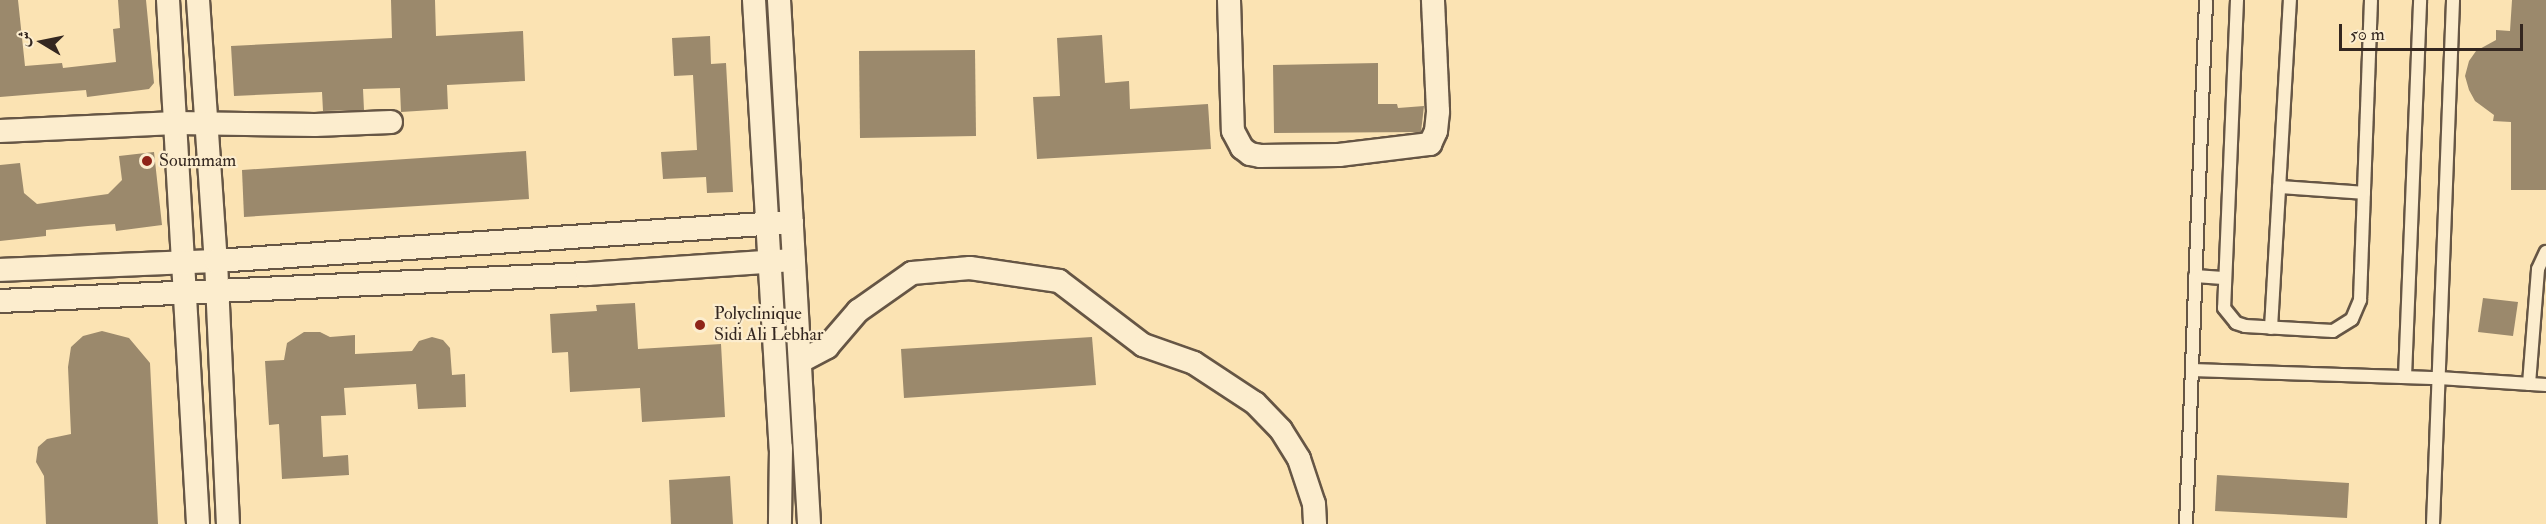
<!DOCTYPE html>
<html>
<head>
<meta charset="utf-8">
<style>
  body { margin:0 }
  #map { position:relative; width:2546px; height:524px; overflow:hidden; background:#fbe3b3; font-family:"IM FELL Double Pica",Amiri,serif }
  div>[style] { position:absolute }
  .building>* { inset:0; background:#9b896c }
  .roads { filter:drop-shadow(2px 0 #665645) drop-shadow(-2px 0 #665645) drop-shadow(0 2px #665645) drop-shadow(0 -2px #665645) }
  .lane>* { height:12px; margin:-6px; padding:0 6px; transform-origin:6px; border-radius:6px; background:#fcedce }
  .street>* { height:22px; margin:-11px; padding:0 11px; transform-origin:11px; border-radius:11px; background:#fcedce }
  .dots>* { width:16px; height:16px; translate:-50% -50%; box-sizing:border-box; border:3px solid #fcedce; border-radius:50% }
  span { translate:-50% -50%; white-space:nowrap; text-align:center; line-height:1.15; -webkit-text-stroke:4.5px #fcedce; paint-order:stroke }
  .poi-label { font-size:18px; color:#342720 }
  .left { translate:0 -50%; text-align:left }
  .north { position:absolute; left:12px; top:12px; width:60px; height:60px; -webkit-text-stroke:4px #fcedce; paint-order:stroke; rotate:280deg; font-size:16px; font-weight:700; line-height:24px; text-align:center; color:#342720 }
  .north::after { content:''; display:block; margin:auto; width:21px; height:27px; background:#342720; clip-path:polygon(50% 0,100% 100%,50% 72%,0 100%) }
  .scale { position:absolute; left:2339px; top:24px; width:184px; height:27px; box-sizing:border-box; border:3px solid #342720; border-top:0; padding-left:8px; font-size:18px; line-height:21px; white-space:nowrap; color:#342720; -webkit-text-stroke:4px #fcedce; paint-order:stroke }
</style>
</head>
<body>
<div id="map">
  <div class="building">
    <i style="clip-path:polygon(0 0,18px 0,25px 66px,62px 63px,63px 68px,116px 62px,113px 29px,120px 28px,118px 0,146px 0,154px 83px,149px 89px,87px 97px,86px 90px,0 97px)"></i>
    <i style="clip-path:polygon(391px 0,435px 0,436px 36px,523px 31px,525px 81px,447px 85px,448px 109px,401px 112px,400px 88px,363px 89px,364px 110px,323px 111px,322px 92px,234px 96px,231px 46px,392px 38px)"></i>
    <i style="clip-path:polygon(2512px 0,2546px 0,2546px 190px,2511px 190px,2511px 122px,2493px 121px,2494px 115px,2475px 101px,2469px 90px,2465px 76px,2469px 61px,2476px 51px,2496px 40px,2496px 30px,2510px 31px)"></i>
    <i style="clip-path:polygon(1102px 35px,1105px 83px,1129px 81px,1130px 109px,1208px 104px,1211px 149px,1037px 159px,1033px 97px,1060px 96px,1057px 38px)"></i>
    <i style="clip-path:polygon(710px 36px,711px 64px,726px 63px,733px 192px,707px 193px,706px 177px,663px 179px,661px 152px,697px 150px,693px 75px,674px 76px,672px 38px)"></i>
    <i style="clip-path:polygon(975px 50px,976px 136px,860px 138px,859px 51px)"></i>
    <i style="clip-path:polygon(1378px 63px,1378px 104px,1397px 104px,1398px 108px,1424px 106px,1421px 132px,1274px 133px,1273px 65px)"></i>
    <i style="clip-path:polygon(526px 151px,529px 199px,244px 217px,242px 170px)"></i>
    <i style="clip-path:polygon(154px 152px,162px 225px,116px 231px,115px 224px,88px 226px,46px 230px,46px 236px,0 241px,0 165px,20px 163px,24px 193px,37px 204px,108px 194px,122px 180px,119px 156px)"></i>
    <i style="clip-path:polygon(2483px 298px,2518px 302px,2513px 336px,2478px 332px)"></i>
    <i style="clip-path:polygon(635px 303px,638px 349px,721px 344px,725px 417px,642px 422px,640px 388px,570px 392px,568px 352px,552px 353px,550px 314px,597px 311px,596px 305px)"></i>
    <i style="clip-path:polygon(102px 331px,129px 338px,150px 363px,158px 524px,46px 524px,44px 476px,36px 462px,38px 447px,47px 439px,71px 434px,68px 367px,71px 347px,83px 336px)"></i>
    <i style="clip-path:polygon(304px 332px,320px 332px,330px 337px,355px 335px,355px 354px,412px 351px,419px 341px,432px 337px,443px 340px,450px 348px,452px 375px,465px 374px,466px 407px,418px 409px,416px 384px,344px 388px,346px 415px,321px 416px,323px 457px,348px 455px,349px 475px,282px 479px,279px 424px,269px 425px,265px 361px,284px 360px,287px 343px)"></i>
    <i style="clip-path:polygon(1092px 337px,1096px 385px,904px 398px,901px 349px)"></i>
    <i style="clip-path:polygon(2217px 475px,2349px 483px,2347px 518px,2215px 511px)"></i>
    <i style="clip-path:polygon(730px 476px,733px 524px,671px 524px,669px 480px)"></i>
  </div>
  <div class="roads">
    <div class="lane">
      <i style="left:2237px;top:0;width:308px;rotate:92.4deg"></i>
      <i style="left:2224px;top:308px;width:19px;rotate:51deg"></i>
      <i style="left:2236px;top:323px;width:9px;rotate:18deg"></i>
      <i style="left:2245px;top:326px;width:88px;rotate:3.3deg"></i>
      <i style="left:2333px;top:331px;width:22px;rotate:-32deg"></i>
      <i style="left:2352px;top:319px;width:21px;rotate:-67deg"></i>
      <i style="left:2360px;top:300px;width:300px;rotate:-87.9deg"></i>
      <i style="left:2279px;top:187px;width:85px;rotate:4deg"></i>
      <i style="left:2195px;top:276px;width:28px;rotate:4deg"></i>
      <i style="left:2271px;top:328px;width:329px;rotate:-86.7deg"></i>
      <i style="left:2192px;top:370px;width:247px;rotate:1.9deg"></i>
      <i style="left:2439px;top:378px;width:107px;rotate:3.7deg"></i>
      <i style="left:2405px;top:377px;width:377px;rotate:-87.7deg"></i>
      <i style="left:2529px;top:384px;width:115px;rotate:-85.5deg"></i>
      <i style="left:2538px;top:269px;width:19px;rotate:-65deg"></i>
      <i style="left:2186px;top:524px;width:524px;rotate:-87.81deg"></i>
      <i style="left:2433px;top:524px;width:524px;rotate:-87.81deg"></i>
    </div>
    <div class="street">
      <i style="left:168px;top:0;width:525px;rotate:86.72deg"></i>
      <i style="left:198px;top:0;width:262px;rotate:86.1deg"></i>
      <i style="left:216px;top:261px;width:263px;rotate:87.4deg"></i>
      <i style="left:754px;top:0;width:449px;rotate:86.6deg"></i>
      <i style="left:781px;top:448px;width:76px;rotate:90.8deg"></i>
      <i style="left:779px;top:0;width:525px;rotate:86.72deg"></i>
      <i style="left:1229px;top:0;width:131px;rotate:88.3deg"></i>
      <i style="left:1233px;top:131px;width:19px;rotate:62deg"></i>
      <i style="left:1242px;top:148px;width:10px;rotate:37deg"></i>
      <i style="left:1250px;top:154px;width:10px;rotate:11deg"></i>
      <i style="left:1260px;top:156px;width:79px;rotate:-0.7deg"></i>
      <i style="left:1339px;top:155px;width:92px;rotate:-6.9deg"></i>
      <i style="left:1430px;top:144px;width:14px;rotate:-65deg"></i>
      <i style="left:1436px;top:131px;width:20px;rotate:-84deg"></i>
      <i style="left:1438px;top:111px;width:111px;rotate:-92.6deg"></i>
      <i style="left:0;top:131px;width:176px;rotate:-2.6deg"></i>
      <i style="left:176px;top:123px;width:139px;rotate:0.8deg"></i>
      <i style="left:315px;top:125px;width:76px;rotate:-2.3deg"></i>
      <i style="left:0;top:270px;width:216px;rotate:-2.4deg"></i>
      <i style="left:216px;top:261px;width:577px;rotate:-3.87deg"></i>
      <i style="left:0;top:301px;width:588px;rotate:-2.63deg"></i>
      <i style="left:587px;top:274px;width:207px;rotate:-3.9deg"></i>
      <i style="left:801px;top:361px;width:30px;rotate:-28deg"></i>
      <i style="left:827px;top:347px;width:48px;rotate:-49.3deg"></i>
      <i style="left:858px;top:311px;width:66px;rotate:-35.1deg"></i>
      <i style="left:912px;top:273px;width:58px;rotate:-4.9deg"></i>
      <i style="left:970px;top:268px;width:90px;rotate:8.3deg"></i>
      <i style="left:1059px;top:281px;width:106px;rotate:37.3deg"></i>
      <i style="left:1143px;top:345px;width:54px;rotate:19.4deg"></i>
      <i style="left:1194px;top:363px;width:73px;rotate:33.3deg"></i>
      <i style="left:1255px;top:403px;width:37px;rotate:46deg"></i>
      <i style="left:1281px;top:430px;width:34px;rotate:58deg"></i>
      <i style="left:1299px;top:459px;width:47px;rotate:71.6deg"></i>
      <i style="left:1314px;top:504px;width:20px;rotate:87deg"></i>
    </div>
  </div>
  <div class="dots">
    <i style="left:147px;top:161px;background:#8f2418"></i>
    <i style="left:700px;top:325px;background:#8f2418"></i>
  </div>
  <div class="poi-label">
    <span class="left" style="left:159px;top:161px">Soummam</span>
    <span class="left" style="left:714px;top:325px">Polyclinique<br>Sidi Ali Lebhar</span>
  </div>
  <div class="north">ش</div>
  <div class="scale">50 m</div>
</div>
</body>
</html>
